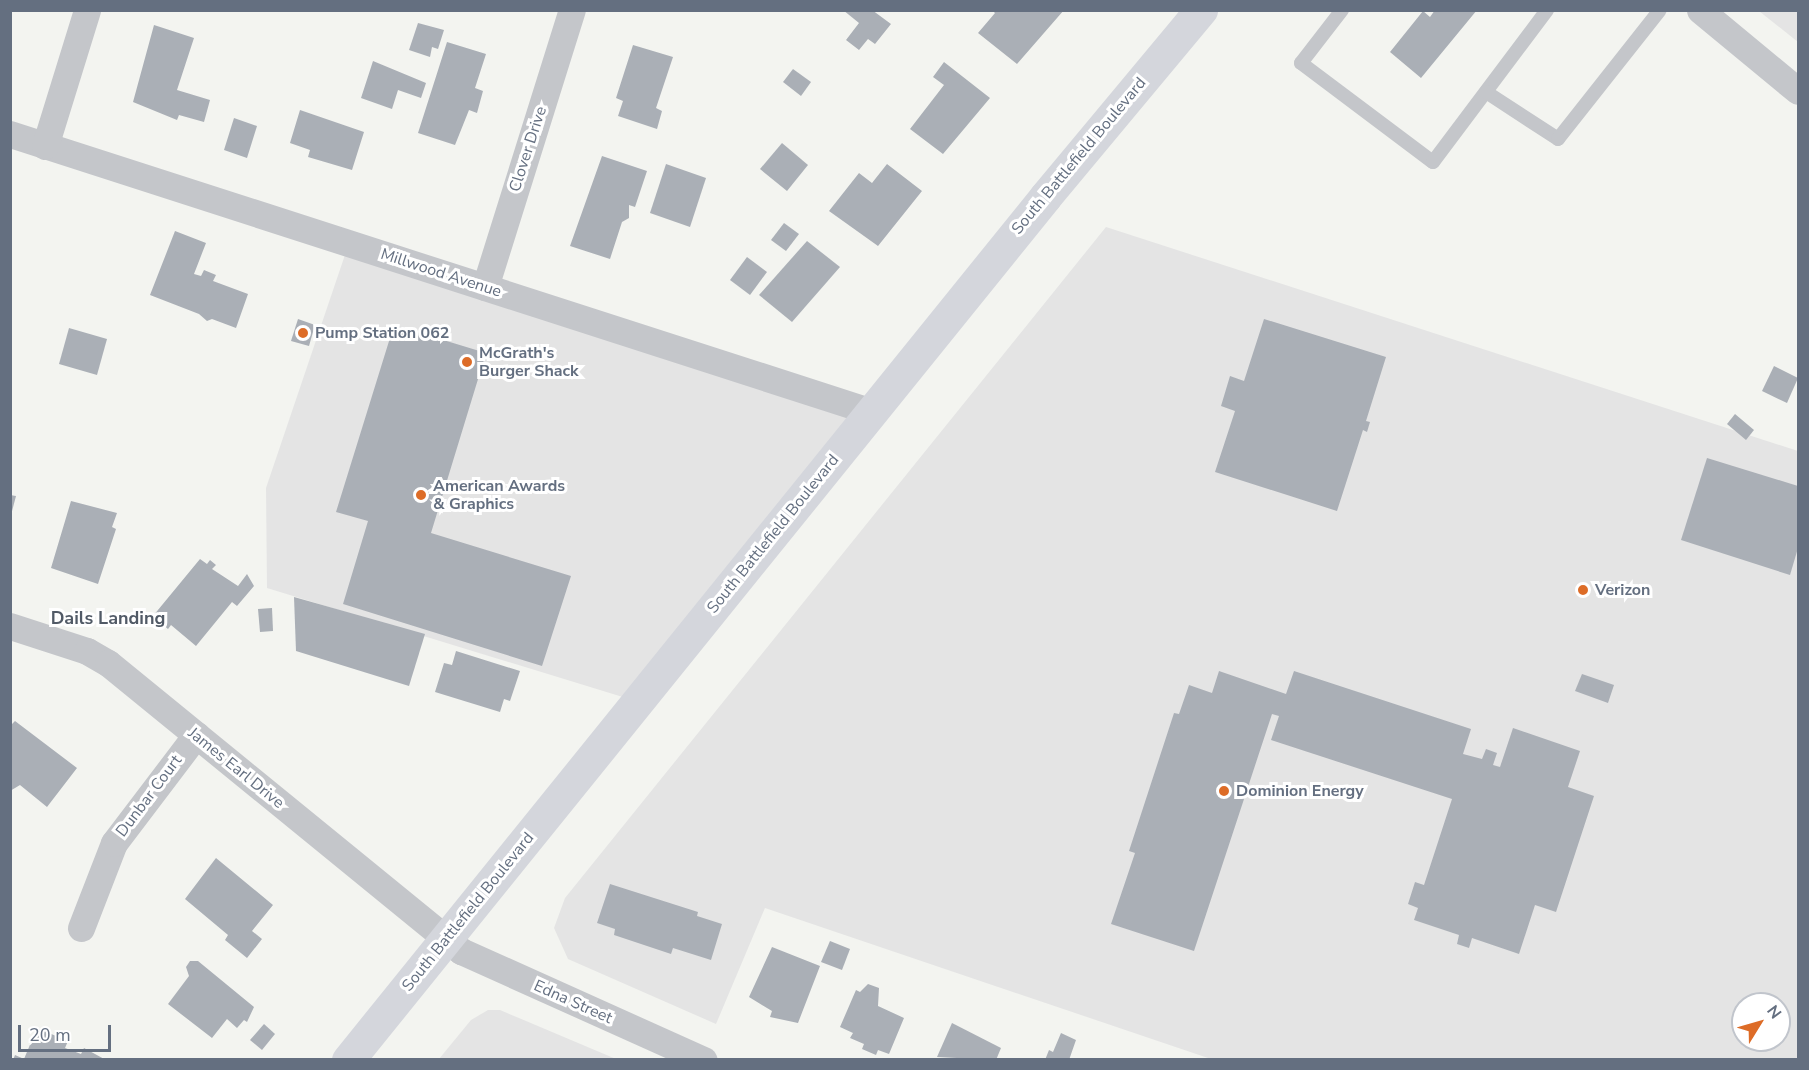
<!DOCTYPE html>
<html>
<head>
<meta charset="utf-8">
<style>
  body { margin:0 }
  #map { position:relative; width:1809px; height:1070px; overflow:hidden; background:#f3f4f0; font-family:"Nunito Sans",sans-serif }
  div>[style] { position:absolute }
  .built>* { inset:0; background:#e4e4e4 }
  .building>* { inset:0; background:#aaafb6 }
  .service>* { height:14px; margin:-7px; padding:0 7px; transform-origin:7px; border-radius:7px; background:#c4c6ca }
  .minor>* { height:27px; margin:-13.5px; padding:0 13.5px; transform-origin:13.5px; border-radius:13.5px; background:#c4c6ca }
  .primary>* { height:33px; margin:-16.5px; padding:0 16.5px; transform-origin:16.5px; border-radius:16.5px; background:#d4d6dc }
  .dots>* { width:16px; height:16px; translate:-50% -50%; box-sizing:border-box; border:3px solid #fff; border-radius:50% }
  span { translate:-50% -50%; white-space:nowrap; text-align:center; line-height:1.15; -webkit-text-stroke:6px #fff; paint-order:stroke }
  .street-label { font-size:16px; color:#646f80 }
  .poi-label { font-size:16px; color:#646f80; font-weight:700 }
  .left { translate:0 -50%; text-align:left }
  .neighbourhood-label { font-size:18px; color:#515a66; font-weight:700 }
  .frame { position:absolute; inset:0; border:12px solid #646f80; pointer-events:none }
  .north { position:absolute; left:1731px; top:992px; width:60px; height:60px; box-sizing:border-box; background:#fff; border:2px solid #c1c5cc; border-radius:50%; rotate:53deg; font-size:16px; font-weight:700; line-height:24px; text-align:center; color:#646f80 }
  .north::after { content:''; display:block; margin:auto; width:21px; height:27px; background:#dd6c27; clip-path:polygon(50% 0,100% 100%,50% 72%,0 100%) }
  .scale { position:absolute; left:18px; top:1025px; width:93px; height:27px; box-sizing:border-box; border:3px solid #646f80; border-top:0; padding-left:8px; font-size:18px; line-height:21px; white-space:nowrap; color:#646f80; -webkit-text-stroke:4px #fff; paint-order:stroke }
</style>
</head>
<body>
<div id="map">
  <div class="built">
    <i style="clip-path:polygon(1759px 11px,1798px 11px,1798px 42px)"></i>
    <i style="clip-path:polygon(evenodd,1106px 227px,1798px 451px,1798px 1059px,1211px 1059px,765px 908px,716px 1024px,568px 959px,554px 928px,565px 898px,1106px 227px,1743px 1004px,1779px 1004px,1779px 1040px,1743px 1040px,1743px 1004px)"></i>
    <i style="clip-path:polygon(349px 243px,872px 412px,639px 702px,267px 588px,266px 488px)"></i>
    <i style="clip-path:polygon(488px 1010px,500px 1010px,616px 1059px,439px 1059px,471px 1020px)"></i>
  </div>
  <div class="building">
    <i style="clip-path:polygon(843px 10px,872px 10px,891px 24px,875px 44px,868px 39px,859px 50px,846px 40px,859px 23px)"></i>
    <i style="clip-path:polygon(992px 10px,1064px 10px,1017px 64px,978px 33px,995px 13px)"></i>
    <i style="clip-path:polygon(1435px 10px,1477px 10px,1421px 78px,1390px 52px,1423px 11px,1430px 17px)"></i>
    <i style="clip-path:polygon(418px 23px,444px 30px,438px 49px,432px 47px,430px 57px,409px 50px)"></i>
    <i style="clip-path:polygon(154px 25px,194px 38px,177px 90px,210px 100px,204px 122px,179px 115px,177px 120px,133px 102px)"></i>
    <i style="clip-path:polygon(447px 42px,486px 54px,475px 88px,483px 91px,477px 113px,469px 110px,455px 145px,418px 133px)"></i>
    <i style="clip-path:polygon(633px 45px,673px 57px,656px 108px,662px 111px,657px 129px,618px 116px,623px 101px,616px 98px)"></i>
    <i style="clip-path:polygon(373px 61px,426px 83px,421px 98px,398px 90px,392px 109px,361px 98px)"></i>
    <i style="clip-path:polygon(944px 62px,990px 98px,943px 154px,910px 129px,944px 85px,933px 77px)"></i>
    <i style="clip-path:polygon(793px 69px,811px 82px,801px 96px,783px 82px)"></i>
    <i style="clip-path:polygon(300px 110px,364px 132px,352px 170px,308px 157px,310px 150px,290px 143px)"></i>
    <i style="clip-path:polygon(234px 118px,257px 126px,247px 158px,224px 150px)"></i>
    <i style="clip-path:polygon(782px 143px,808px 165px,787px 191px,760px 169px)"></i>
    <i style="clip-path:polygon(602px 156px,647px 171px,635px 207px,629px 205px,629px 218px,622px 222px,610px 259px,570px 246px)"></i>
    <i style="clip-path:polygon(666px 164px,706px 178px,690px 227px,650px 213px)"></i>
    <i style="clip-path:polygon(887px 164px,922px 191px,878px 246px,829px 211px,859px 173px,872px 183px)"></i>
    <i style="clip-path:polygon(784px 223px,799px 234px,786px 251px,771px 240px)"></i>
    <i style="clip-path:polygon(175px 231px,206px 243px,194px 274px,201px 276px,204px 270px,216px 275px,213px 281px,248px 294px,236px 328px,212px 319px,207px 321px,199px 314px,150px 295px)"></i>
    <i style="clip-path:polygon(807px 241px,840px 267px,792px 322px,759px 295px)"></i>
    <i style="clip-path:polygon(747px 257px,767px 272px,750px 295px,730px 280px)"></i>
    <i style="clip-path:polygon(298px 319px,315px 325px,309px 346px,291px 341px)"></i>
    <i style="clip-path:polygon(1264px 319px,1386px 357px,1366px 421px,1370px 422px,1367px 432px,1363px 430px,1337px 511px,1215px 472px,1235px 411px,1221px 406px,1230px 376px,1244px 381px)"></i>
    <i style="clip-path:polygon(394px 325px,486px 353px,431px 533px,571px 576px,542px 666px,343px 604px,368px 521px,336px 512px)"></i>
    <i style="clip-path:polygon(69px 328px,107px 339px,97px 375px,59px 364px)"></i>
    <i style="clip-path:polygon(1774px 366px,1798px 378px,1787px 403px,1762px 391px)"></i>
    <i style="clip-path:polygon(1735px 414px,1754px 430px,1746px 440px,1727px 424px)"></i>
    <i style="clip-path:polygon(1707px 458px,1798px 486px,1798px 548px,1790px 575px,1681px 540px)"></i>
    <i style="clip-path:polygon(10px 495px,16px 496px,11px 515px,10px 515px)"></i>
    <i style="clip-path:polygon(71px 501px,117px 513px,112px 527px,116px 529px,98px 584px,51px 568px)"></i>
    <i style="clip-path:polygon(200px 559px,207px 564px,210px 560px,216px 565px,212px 569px,238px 586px,247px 574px,254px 586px,237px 606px,232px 602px,196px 646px,171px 625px,168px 629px,153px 616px)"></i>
    <i style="clip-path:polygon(294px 597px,425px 634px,409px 686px,296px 651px)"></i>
    <i style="clip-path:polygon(272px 608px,273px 631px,260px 632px,258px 609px)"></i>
    <i style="clip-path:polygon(456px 651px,520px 671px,510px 701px,504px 699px,500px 712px,435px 692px,444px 663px,452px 665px)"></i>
    <i style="clip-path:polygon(1219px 671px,1286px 694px,1294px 671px,1471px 729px,1463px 754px,1482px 759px,1486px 749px,1497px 753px,1493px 765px,1500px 767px,1513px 728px,1580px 751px,1568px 787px,1594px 796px,1556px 912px,1535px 905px,1519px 954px,1472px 938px,1469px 948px,1457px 944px,1459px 935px,1414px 920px,1418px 908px,1408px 904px,1415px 882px,1424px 885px,1452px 799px,1271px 740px,1279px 716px,1272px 714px,1194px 951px,1111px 924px,1135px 853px,1129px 851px,1174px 713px,1179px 714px,1189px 685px,1212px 693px)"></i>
    <i style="clip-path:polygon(1582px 674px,1614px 685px,1608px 703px,1575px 691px)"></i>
    <i style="clip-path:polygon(15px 721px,77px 768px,47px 807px,20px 785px,10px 791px,10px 726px)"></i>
    <i style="clip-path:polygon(216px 858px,273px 905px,252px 931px,262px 939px,247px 958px,225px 940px,228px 935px,185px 899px)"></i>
    <i style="clip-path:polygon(610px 884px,698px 912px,697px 916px,722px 924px,711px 960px,673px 948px,671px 954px,614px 935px,615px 929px,597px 923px)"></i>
    <i style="clip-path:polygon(830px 941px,850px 949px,842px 970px,821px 962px)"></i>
    <i style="clip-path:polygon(772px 947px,820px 966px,798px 1023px,770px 1017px,772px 1011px,749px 997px)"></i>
    <i style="clip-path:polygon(190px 961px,198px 961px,254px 1007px,247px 1022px,244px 1020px,237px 1028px,227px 1019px,212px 1038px,168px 1004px,189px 976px,186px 967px)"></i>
    <i style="clip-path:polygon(868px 984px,879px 988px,878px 1006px,904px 1018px,889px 1054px,878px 1050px,876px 1055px,862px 1049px,864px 1044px,850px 1038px,853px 1033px,840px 1027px,856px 990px,860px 992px)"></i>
    <i style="clip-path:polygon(952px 1023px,1001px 1048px,996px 1060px,937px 1057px)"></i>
    <i style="clip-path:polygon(264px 1024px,275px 1034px,262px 1050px,250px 1040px)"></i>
    <i style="clip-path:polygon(37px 1028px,68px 1041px,65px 1048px,81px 1054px,84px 1048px,106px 1060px,13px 1060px,15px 1055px,24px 1059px)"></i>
    <i style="clip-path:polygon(1061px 1033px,1076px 1040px,1069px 1060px,1045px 1060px,1049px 1050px,1053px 1052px)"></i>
  </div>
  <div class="service">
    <i style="left:1342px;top:10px;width:67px;rotate:127.7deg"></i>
    <i style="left:1301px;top:63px;width:165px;rotate:36.9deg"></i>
    <i style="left:1433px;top:162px;width:190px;rotate:-53.1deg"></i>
    <i style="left:1486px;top:92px;width:86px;rotate:33.1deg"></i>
    <i style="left:1558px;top:139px;width:164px;rotate:-51.7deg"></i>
  </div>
  <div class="minor">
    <i style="left:1700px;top:10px;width:127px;rotate:39.6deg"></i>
    <i style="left:10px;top:134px;width:906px;rotate:17.87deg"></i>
    <i style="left:45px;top:146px;width:142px;rotate:-72.8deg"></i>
    <i style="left:485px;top:287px;width:290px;rotate:-72.6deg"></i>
    <i style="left:10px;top:626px;width:81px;rotate:18deg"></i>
    <i style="left:87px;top:651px;width:24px;rotate:30deg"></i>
    <i style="left:108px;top:663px;width:456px;rotate:39.2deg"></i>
    <i style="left:461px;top:951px;width:266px;rotate:24.2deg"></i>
    <i style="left:81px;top:928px;width:91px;rotate:-68.8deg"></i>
    <i style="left:114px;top:843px;width:136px;rotate:-52.8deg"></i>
  </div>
  <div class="primary">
    <i style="left:348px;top:1060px;width:1109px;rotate:-51.07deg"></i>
    <i style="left:1045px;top:197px;width:244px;rotate:-50.2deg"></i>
  </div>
  <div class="dots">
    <i style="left:303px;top:333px;background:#dd6c27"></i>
    <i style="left:467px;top:362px;background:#dd6c27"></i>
    <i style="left:421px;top:495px;background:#dd6c27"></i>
    <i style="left:1583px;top:590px;background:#dd6c27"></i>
    <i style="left:1224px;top:791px;background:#dd6c27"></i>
  </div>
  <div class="street-label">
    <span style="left:528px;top:149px;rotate:-72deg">Clover Drive</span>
    <span style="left:1079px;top:156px;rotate:-50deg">South Battlefield Boulevard</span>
    <span style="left:441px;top:273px;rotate:18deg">Millwood Avenue</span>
    <span style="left:773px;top:534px;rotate:-51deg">South Battlefield Boulevard</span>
    <span style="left:236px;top:768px;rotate:39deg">James Earl Drive</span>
    <span style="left:149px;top:796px;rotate:-53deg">Dunbar Court</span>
    <span style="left:468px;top:912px;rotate:-51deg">South Battlefield Boulevard</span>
    <span style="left:573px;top:1002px;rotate:24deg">Edna Street</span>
  </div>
  <div class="poi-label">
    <span class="left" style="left:315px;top:333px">Pump Station 062</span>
    <span class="left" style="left:479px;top:362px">McGrath's<br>Burger Shack</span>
    <span class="left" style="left:433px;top:495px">American Awards<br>&amp; Graphics</span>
    <span class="left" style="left:1595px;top:590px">Verizon</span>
    <span class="left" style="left:1236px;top:791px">Dominion Energy</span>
  </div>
  <div class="neighbourhood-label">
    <span style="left:108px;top:618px">Dails Landing</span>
  </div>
  <div class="frame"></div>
  <div class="north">N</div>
  <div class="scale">20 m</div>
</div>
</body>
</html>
